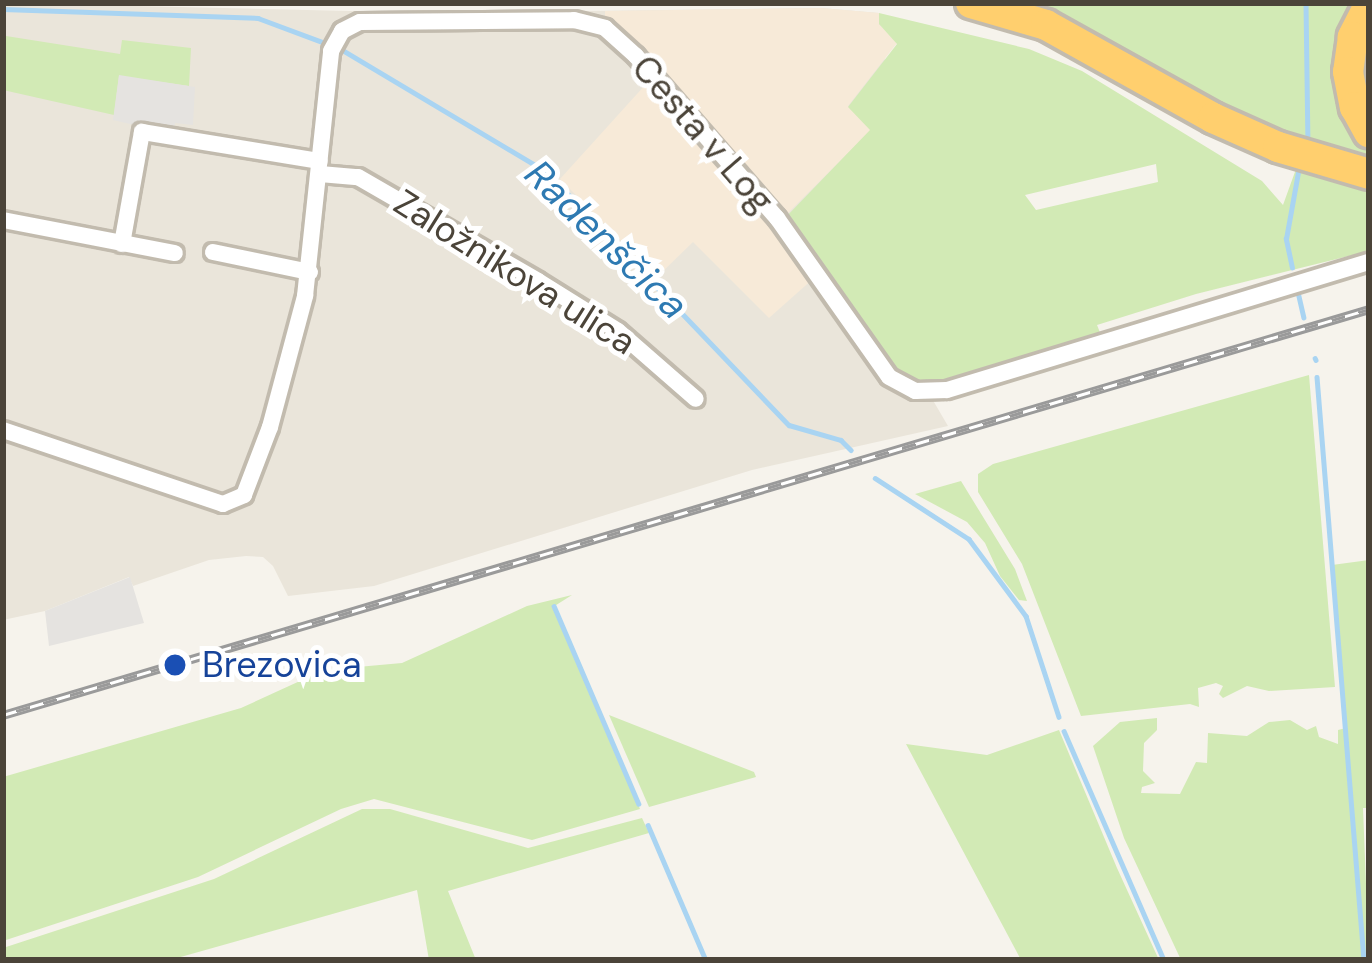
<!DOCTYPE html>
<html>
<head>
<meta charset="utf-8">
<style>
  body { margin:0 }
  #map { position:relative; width:1372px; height:963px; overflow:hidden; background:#f6f3ec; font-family:"DM Sans",sans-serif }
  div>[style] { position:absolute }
  .residential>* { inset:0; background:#eae5da }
  .commercial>* { inset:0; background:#f7ead8 }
  .green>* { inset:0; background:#d2eab5 }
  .parking>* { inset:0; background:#e5e3e0 }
  .stream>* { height:4.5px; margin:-2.25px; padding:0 2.25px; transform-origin:2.25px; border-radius:2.25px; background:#a9d4f2 }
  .roads { filter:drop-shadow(3px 0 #c2bbae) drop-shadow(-3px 0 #c2bbae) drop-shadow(0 3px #c2bbae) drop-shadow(0 -3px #c2bbae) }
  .street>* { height:16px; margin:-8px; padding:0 8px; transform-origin:8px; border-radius:8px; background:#fff }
  .highway>* { height:30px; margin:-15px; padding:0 15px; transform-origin:15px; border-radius:15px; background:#ffcf6e }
  .rail>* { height:9px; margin-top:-4.5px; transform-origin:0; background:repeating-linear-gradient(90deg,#fff 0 14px,#9a9a9a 0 28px); box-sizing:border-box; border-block:3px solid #9a9a9a }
  .dots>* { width:33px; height:33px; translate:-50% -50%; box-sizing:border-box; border:6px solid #fff; border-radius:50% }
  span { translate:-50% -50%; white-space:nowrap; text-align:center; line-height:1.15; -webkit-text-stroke:10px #fff; paint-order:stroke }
  .street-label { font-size:36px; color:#4b4439 }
  .transit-label { font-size:36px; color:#164399 }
  .left { translate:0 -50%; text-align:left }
  .water-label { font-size:39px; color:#2e7ab2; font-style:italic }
  .frame { position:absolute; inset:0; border:6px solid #4b4439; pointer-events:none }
</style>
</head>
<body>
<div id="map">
  <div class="residential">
    <i style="clip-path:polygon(3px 3px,434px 13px,821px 8px,879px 13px,924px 385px,948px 426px,752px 470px,374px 586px,288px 596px,273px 566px,263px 557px,246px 556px,209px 560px,133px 586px,129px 577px,45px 611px,3px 620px)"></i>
  </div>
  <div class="commercial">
    <i style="clip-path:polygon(821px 8px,879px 13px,879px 24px,897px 43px,848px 106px,871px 130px,787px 214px,823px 270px,769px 318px,693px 242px,657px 277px,560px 179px,656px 73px,624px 34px,605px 22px,605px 11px)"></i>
  </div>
  <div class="green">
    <i style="clip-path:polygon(1012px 3px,1362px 3px,1353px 15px,1369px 163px,1280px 135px,1098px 35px)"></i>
    <i style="clip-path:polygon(evenodd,879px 13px,1029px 49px,1082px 71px,1262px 181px,1283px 205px,1296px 169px,1369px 183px,1369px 251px,1196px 294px,1097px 325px,1101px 335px,967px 378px,924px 385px,902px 379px,889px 369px,784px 219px,870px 130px,848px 107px,897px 44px,879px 24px,879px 13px,1156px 164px,1158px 182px,1036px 210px,1025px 195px,1156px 164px)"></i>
    <i style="clip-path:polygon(6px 36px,120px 54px,122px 40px,191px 48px,189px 86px,119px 76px,114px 115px,3px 90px)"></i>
    <i style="clip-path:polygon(1309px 375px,1335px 687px,1269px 691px,1247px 686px,1223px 698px,1219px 694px,1223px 686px,1216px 683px,1198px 688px,1199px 707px,1190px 704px,1081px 716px,1022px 564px,978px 492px,978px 474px,993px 464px)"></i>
    <i style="clip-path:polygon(961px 481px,1015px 569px,1027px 601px,1019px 600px,1000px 576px,985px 543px,967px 522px,915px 494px)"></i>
    <i style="clip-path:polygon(1369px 560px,1369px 808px,1363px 808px,1369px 960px,1181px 960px,1124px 838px,1093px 746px,1120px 722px,1157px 718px,1157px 730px,1144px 743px,1143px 771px,1155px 783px,1142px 787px,1141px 793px,1180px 794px,1196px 762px,1207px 763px,1208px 733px,1247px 736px,1269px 722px,1290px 720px,1307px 730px,1316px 726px,1319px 737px,1338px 744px,1338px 730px,1346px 728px,1332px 565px)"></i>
    <i style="clip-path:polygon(572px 595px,553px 607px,640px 809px,532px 840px,374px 799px,341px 809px,198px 877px,3px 941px,3px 777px,241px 708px,324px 670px,402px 663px,527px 606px)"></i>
    <i style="clip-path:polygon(609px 715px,754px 772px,756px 777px,649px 807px)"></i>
    <i style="clip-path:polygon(1059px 730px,1117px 868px,1159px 960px,1021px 960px,906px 744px,987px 755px)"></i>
    <i style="clip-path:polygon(362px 809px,390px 809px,528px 848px,642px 818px,649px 833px,448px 891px,476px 960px,429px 960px,417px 890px,170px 960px,3px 960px,3px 948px,214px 879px)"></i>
  </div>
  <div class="parking">
    <i style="clip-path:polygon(119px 75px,195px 87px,193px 125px,175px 123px,173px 134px,113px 120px)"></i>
    <i style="clip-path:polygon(130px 577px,144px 623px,49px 646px,45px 611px)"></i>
  </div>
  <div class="stream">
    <i style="left:1306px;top:3px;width:138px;rotate:89.2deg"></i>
    <i style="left:3px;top:9px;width:255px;rotate:2deg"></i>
    <i style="left:258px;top:18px;width:75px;rotate:20.4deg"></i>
    <i style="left:339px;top:48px;width:242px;rotate:30.8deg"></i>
    <i style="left:547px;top:172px;width:350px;rotate:46.3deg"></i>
    <i style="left:789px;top:425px;width:54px;rotate:16.1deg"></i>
    <i style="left:841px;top:440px;width:14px;rotate:45deg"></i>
    <i style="left:1292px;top:268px;width:30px;rotate:-102deg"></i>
    <i style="left:1286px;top:239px;width:73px;rotate:-79.8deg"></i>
    <i style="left:1298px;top:292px;width:26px;rotate:77deg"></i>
    <i style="left:1315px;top:358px;width:2px;rotate:63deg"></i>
    <i style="left:1317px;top:377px;width:585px;rotate:85.39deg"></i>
    <i style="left:875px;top:478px;width:112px;rotate:33deg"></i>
    <i style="left:969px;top:539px;width:96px;rotate:53.5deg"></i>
    <i style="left:1026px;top:616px;width:106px;rotate:71.9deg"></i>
    <i style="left:554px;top:606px;width:215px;rotate:66.8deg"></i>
    <i style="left:1064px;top:731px;width:250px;rotate:66.4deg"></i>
    <i style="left:648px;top:825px;width:147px;rotate:66.8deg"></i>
  </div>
  <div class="roads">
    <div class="street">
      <i style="left:320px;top:174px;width:38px;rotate:5deg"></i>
      <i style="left:358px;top:177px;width:208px;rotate:30deg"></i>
      <i style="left:538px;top:281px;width:94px;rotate:32deg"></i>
      <i style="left:618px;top:331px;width:103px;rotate:41.1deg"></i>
      <i style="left:3px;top:220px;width:175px;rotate:10.9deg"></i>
      <i style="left:122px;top:244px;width:114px;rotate:-79.9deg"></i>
      <i style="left:142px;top:132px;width:180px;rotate:9.3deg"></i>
      <i style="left:213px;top:252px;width:99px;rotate:11.7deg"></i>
      <i style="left:3px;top:430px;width:232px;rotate:18.6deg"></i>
      <i style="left:223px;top:504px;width:23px;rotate:-23deg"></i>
      <i style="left:244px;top:495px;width:73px;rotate:-69.1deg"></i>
      <i style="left:270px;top:427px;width:136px;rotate:-75deg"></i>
      <i style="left:305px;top:296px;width:246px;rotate:-83.9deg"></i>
      <i style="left:331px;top:51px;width:23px;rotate:-61deg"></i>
      <i style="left:342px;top:31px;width:20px;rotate:-27deg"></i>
      <i style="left:360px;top:22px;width:214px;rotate:-0.5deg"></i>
      <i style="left:574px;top:20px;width:32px;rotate:14deg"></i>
      <i style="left:605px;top:28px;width:42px;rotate:42.1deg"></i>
      <i style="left:636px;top:56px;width:215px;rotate:49deg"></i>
      <i style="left:777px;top:218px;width:194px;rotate:54.8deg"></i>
      <i style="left:889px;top:377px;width:30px;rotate:28deg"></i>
      <i style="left:915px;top:391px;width:32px;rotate:-2deg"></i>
      <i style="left:947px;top:390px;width:441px;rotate:-16.9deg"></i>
    </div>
    <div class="highway">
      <i style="left:971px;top:3px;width:78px;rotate:16.3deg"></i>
      <i style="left:1046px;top:25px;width:191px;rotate:29.1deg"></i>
      <i style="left:1213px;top:118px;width:71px;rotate:24deg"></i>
      <i style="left:1278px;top:147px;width:95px;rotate:16.5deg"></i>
      <i style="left:1369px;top:5px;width:36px;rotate:117deg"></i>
      <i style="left:1353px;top:37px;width:35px;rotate:98deg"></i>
      <i style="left:1348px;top:72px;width:36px;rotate:79deg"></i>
      <i style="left:1355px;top:107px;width:29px;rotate:61deg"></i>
    </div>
  </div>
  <div class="rail">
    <i style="left:3px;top:715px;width:1425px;rotate:-16.55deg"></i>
  </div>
  <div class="dots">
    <i style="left:175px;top:665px;background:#1a4fb4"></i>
  </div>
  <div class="street-label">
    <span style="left:703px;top:134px;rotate:49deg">Cesta v Log</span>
    <span style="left:515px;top:272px;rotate:32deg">Založnikova ulica</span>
  </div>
  <div class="transit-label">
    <span class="left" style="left:202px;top:665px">Brezovica</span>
  </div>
  <div class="water-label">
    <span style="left:606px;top:240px;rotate:44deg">Radenščica</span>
  </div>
  <div class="frame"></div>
</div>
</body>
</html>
